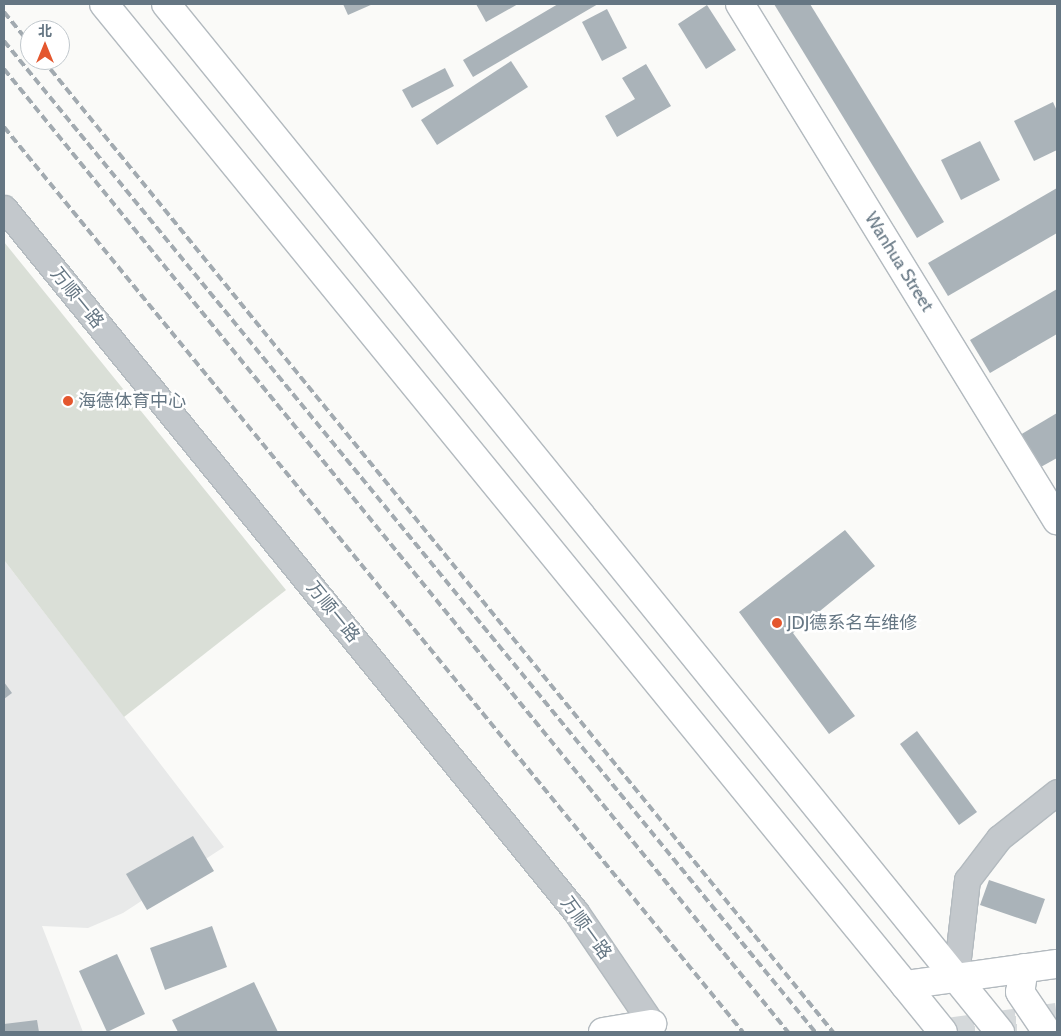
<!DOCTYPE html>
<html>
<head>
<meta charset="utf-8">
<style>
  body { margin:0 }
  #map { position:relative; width:1061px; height:1036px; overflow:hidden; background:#fafaf8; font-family:Cabin,"Noto Sans SC",sans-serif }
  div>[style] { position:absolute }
  .built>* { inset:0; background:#e8e9e9 }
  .green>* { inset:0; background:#dadfd7 }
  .building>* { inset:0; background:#aab3b9 }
  .highway-tunnel>* { height:28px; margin-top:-14px; transform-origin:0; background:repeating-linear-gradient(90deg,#d5d9db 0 28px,transparent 0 42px) }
  .roads { filter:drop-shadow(1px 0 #b3babf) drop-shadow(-1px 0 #b3babf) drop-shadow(0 1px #b3babf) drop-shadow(0 -1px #b3babf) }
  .street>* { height:25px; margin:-12.5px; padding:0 12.5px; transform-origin:12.5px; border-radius:12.5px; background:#c3c8cc }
  .secondary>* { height:28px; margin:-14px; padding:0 14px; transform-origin:14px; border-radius:14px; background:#fff }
  .rail>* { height:4px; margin-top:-2px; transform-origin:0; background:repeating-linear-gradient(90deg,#a2aab0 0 8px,transparent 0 12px) }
  .dots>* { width:14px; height:14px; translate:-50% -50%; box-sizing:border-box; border:2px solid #fff; border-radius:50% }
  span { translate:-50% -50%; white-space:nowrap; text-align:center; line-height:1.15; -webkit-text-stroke:5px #fff; paint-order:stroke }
  .street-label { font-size:18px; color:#657683 }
  .poi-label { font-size:18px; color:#657683 }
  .left { translate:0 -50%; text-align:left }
  .frame { position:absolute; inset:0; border:5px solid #657683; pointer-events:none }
  .north { position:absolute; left:20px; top:20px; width:50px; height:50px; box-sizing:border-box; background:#fff; border:1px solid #c1c8cd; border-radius:50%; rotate:0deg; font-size:14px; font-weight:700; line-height:20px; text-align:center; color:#657683 }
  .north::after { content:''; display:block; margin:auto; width:18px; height:22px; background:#e4572e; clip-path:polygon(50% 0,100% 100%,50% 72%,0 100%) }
</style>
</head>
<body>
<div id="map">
  <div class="built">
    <i style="clip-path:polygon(4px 560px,224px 847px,123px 913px,88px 928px,42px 926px,83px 1032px,4px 1032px)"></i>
  </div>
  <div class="green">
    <i style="clip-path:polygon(4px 242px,286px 590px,124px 717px,4px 560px)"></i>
  </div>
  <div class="building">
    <i style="clip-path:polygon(343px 4px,373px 4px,348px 15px)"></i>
    <i style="clip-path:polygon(476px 4px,518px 4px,486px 22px)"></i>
    <i style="clip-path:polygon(558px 4px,598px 4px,473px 77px,463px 60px)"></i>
    <i style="clip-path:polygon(774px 4px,810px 4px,944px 222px,917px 238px)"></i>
    <i style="clip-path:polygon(707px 5px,736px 50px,706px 69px,678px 24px)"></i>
    <i style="clip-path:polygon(607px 9px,627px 48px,602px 61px,582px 22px)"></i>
    <i style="clip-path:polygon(511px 61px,528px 87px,437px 145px,421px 120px)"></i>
    <i style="clip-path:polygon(646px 64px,671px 106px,617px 137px,605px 116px,635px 99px,622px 78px)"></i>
    <i style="clip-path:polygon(445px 68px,454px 86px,412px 108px,402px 90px)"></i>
    <i style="clip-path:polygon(1053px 102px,1057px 111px,1057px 150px,1034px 161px,1014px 121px)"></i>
    <i style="clip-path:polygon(980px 141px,1000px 180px,961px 200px,941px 160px)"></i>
    <i style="clip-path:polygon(1057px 188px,1057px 233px,948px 296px,928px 263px)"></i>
    <i style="clip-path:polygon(1057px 289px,1057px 334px,990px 373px,970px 340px)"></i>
    <i style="clip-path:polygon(1057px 413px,1057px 458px,1039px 468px,1020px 435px)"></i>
    <i style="clip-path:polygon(845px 530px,875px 566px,793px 633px,855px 716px,829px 734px,739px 612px)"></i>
    <i style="clip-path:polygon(4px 682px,12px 693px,4px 699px)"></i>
    <i style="clip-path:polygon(917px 731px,977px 812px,959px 825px,900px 744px)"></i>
    <i style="clip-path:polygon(193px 836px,214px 871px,147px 910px,126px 874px)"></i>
    <i style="clip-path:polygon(989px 880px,1045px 899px,1036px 924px,980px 905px)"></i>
    <i style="clip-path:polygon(212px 926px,227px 967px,165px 990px,150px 948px)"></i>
    <i style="clip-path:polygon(117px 954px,145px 1014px,107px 1032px,79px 971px)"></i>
    <i style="clip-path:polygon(254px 982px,278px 1032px,178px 1032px,172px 1020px)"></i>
    <i style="clip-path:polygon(37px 1020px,39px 1032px,4px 1032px,4px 1024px)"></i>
  </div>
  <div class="highway-tunnel">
    <i style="left:947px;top:1032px;width:111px;rotate:-7.8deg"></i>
  </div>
  <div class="roads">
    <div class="street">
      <i style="left:4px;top:208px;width:907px;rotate:50.91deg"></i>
      <i style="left:576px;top:912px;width:135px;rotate:55.8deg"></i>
      <i style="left:956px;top:975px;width:96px;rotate:-83.4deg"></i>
      <i style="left:967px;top:880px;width:53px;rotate:-52.7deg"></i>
      <i style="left:999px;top:838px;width:74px;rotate:-38.4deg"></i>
    </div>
    <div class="secondary">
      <i style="left:104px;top:4px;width:1266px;rotate:50.77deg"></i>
      <i style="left:166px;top:4px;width:1324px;rotate:50.95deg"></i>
      <i style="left:740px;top:4px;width:606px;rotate:58.44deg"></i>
      <i style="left:1024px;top:968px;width:24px;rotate:99deg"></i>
      <i style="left:1020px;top:992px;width:48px;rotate:56deg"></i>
      <i style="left:603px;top:1032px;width:50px;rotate:-9.3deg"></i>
      <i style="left:943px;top:1032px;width:60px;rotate:-129deg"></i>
      <i style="left:905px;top:985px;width:153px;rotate:-7.9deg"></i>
    </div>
  </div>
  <div class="rail">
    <i style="left:4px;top:12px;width:41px;rotate:50.9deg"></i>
    <i style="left:4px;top:41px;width:1281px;rotate:50.7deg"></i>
    <i style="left:43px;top:60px;width:1253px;rotate:50.9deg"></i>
    <i style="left:4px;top:69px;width:1242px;rotate:50.85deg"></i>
    <i style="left:4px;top:127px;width:1168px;rotate:50.77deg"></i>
  </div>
  <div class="dots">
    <i style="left:68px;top:401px;background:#e4572e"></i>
    <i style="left:777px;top:623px;background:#e4572e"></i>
  </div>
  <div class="street-label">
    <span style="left:899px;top:262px;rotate:58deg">Wanhua Street</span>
    <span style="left:77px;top:298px;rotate:51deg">万顺一路</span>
    <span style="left:333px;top:612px;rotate:51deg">万顺一路</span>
    <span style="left:586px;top:928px;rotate:54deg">万顺一路</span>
  </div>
  <div class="poi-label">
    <span class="left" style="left:78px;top:401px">海德体育中心</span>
    <span class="left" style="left:787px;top:623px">JDJ德系名车维修</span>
  </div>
  <div class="frame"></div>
  <div class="north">北</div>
</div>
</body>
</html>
